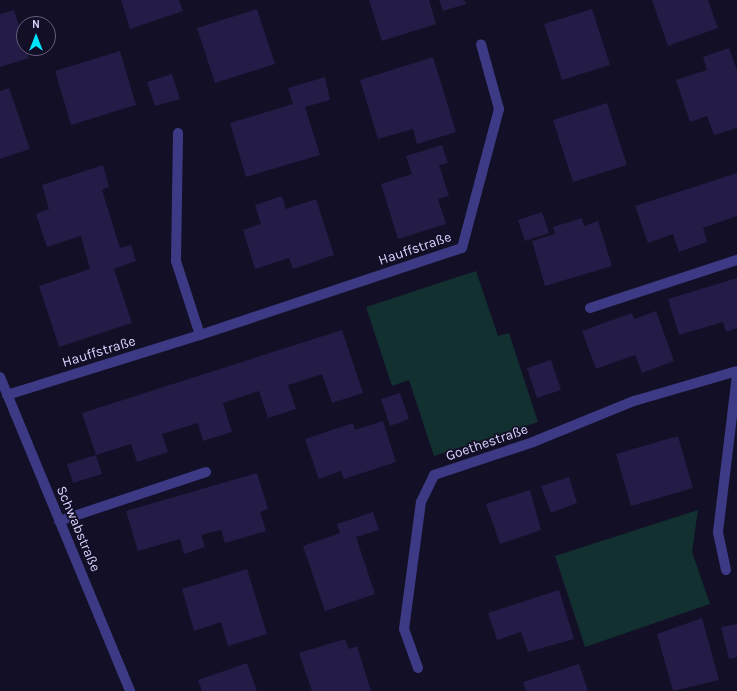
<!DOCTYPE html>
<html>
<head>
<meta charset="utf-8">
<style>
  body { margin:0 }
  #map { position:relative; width:737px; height:691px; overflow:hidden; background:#130f26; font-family:Karla,sans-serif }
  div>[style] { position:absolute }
  .green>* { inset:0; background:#12302f }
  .building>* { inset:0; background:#241b47 }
  .lane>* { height:10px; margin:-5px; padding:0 5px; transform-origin:5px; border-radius:5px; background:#3d3a85 }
  .street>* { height:10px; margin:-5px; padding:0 5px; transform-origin:5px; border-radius:5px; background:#3d3a85 }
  span { translate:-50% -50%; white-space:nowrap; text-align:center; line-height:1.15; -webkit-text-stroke:3.5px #130f26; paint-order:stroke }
  .street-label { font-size:14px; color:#d9d4ff }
  .north { position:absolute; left:16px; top:16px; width:40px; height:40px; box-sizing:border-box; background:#130f26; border:1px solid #625e7d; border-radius:50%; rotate:0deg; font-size:11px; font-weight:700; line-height:16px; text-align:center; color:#d9d4ff }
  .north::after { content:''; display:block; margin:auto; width:14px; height:18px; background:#00e5ff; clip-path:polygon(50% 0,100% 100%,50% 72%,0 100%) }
</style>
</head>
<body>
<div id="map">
  <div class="green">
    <i style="clip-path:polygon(476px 271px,498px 336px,509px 333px,538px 422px,434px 456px,409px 380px,392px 386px,366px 307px)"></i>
    <i style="clip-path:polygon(698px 510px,692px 552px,710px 604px,585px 647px,555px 556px)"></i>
  </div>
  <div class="building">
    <i style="clip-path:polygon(121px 0,179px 0,183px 11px,130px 29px)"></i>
    <i style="clip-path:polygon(369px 0,429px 0,436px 24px,382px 41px)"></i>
    <i style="clip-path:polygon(439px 0,464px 0,466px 4px,443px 11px)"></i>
    <i style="clip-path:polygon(652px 0,708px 0,718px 28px,668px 46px)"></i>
    <i style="clip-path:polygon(257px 9px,275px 64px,215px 83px,197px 28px)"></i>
    <i style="clip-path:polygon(592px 9px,610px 65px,562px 80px,544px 24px)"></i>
    <i style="clip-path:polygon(14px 10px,29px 58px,0 67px,0 14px)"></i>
    <i style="clip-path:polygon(729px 48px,737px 70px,737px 128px,714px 135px,707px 116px,690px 122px,676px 80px,707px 70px,703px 57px)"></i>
    <i style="clip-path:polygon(120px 51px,136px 105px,71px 125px,55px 71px)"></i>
    <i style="clip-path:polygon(433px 57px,456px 132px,417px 144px,413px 129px,378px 139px,360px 80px)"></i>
    <i style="clip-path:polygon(172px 74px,180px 99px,155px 106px,147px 82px)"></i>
    <i style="clip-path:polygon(325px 77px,330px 100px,305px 107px,320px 155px,246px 177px,230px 123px,293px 104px,288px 88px)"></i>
    <i style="clip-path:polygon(9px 88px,30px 149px,0 159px,0 91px)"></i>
    <i style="clip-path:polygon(607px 103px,627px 165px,573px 182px,553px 120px)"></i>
    <i style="clip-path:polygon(442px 145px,448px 163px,439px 165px,449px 196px,438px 199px,446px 224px,398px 239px,381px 184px,412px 174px,406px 156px)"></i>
    <i style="clip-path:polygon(103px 165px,109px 187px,102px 190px,120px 248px,131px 245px,136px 261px,114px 269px,132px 323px,59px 347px,39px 286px,90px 269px,81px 236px,47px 247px,36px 214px,49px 209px,42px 185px)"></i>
    <i style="clip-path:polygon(737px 173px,737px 216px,703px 228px,707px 242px,679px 252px,673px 234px,648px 243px,635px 206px)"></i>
    <i style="clip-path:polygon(282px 196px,286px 209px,316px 199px,334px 255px,293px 269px,289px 258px,255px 269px,243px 230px,261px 224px,255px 205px)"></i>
    <i style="clip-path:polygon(542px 212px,549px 233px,525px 241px,518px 220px)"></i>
    <i style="clip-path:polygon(582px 218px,584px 226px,598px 221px,612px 266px,545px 286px,532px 241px,555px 234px,553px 227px)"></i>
    <i style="clip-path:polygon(737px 278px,737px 328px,726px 332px,723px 322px,679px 335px,668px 299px)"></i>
    <i style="clip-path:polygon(656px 311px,674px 361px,642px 373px,635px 355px,596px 369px,582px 331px,632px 313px,634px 319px)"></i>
    <i style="clip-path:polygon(342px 330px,363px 393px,332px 403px,322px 374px,288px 385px,296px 409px,268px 418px,259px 391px,223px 403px,232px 432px,203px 441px,198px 423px,162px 434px,168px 452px,137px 462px,131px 444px,96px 455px,82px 413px)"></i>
    <i style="clip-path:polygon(551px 360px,561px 390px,537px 398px,527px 368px)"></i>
    <i style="clip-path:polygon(400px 393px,409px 419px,390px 426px,381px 399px)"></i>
    <i style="clip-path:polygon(383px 421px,396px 462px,344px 479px,341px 471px,319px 479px,305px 439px,353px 423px,355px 430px)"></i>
    <i style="clip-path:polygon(678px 436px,693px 488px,631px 506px,616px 454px)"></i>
    <i style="clip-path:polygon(96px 455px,102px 474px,73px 483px,67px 464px)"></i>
    <i style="clip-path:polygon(257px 473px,268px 509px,260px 512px,266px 531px,225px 543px,221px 530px,201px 535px,205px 547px,184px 554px,180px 539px,138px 551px,126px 511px)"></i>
    <i style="clip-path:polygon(569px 477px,577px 503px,551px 513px,541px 486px)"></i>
    <i style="clip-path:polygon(530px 490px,541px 530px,500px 544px,486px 504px)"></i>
    <i style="clip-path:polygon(373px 512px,379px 530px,356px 537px,375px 594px,325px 611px,303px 546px,340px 533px,337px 524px)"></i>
    <i style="clip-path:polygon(247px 569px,267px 634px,228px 646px,221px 622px,194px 631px,182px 589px)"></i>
    <i style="clip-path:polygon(559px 590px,574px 639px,528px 652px,521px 632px,497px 640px,488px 613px)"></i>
    <i style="clip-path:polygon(702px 618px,719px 680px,673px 691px,657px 634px)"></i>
    <i style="clip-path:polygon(737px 624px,737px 657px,729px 659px,721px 627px)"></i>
    <i style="clip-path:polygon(345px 639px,349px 649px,357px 646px,371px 691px,312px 691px,299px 653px)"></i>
    <i style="clip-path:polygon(247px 663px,257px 691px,202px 691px,198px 680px)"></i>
    <i style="clip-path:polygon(579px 664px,588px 691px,526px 691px,523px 682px)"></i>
  </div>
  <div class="lane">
    <i style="left:590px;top:308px;width:155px;rotate:-18.1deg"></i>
    <i style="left:59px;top:521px;width:155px;rotate:-18.4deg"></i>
    <i style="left:726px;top:570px;width:39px;rotate:-102deg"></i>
    <i style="left:718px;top:532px;width:157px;rotate:-83.1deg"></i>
  </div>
  <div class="street">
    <i style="left:200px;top:335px;width:276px;rotate:-18.4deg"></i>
    <i style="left:462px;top:248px;width:144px;rotate:-75.1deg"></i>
    <i style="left:499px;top:109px;width:67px;rotate:-105.5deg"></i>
    <i style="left:0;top:377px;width:340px;rotate:67.5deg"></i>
    <i style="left:7px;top:395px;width:202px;rotate:-17.3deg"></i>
    <i style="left:200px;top:335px;width:78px;rotate:-108deg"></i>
    <i style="left:176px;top:261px;width:128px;rotate:-89.1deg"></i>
    <i style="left:418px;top:668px;width:41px;rotate:-109.7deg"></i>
    <i style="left:404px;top:629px;width:128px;rotate:-82.4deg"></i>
    <i style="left:421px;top:502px;width:30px;rotate:-64deg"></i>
    <i style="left:434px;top:475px;width:104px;rotate:-18.4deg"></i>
    <i style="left:533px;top:442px;width:109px;rotate:-22.1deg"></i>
    <i style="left:634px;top:401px;width:107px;rotate:-16.2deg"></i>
  </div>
  <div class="street-label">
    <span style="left:415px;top:249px;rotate:-19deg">Hauffstraße</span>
    <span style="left:99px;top:352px;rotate:-17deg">Hauffstraße</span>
    <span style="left:487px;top:443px;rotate:-19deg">Goethestraße</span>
    <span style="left:78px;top:529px;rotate:67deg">Schwabstraße</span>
  </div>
  <div class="north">N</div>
</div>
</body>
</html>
